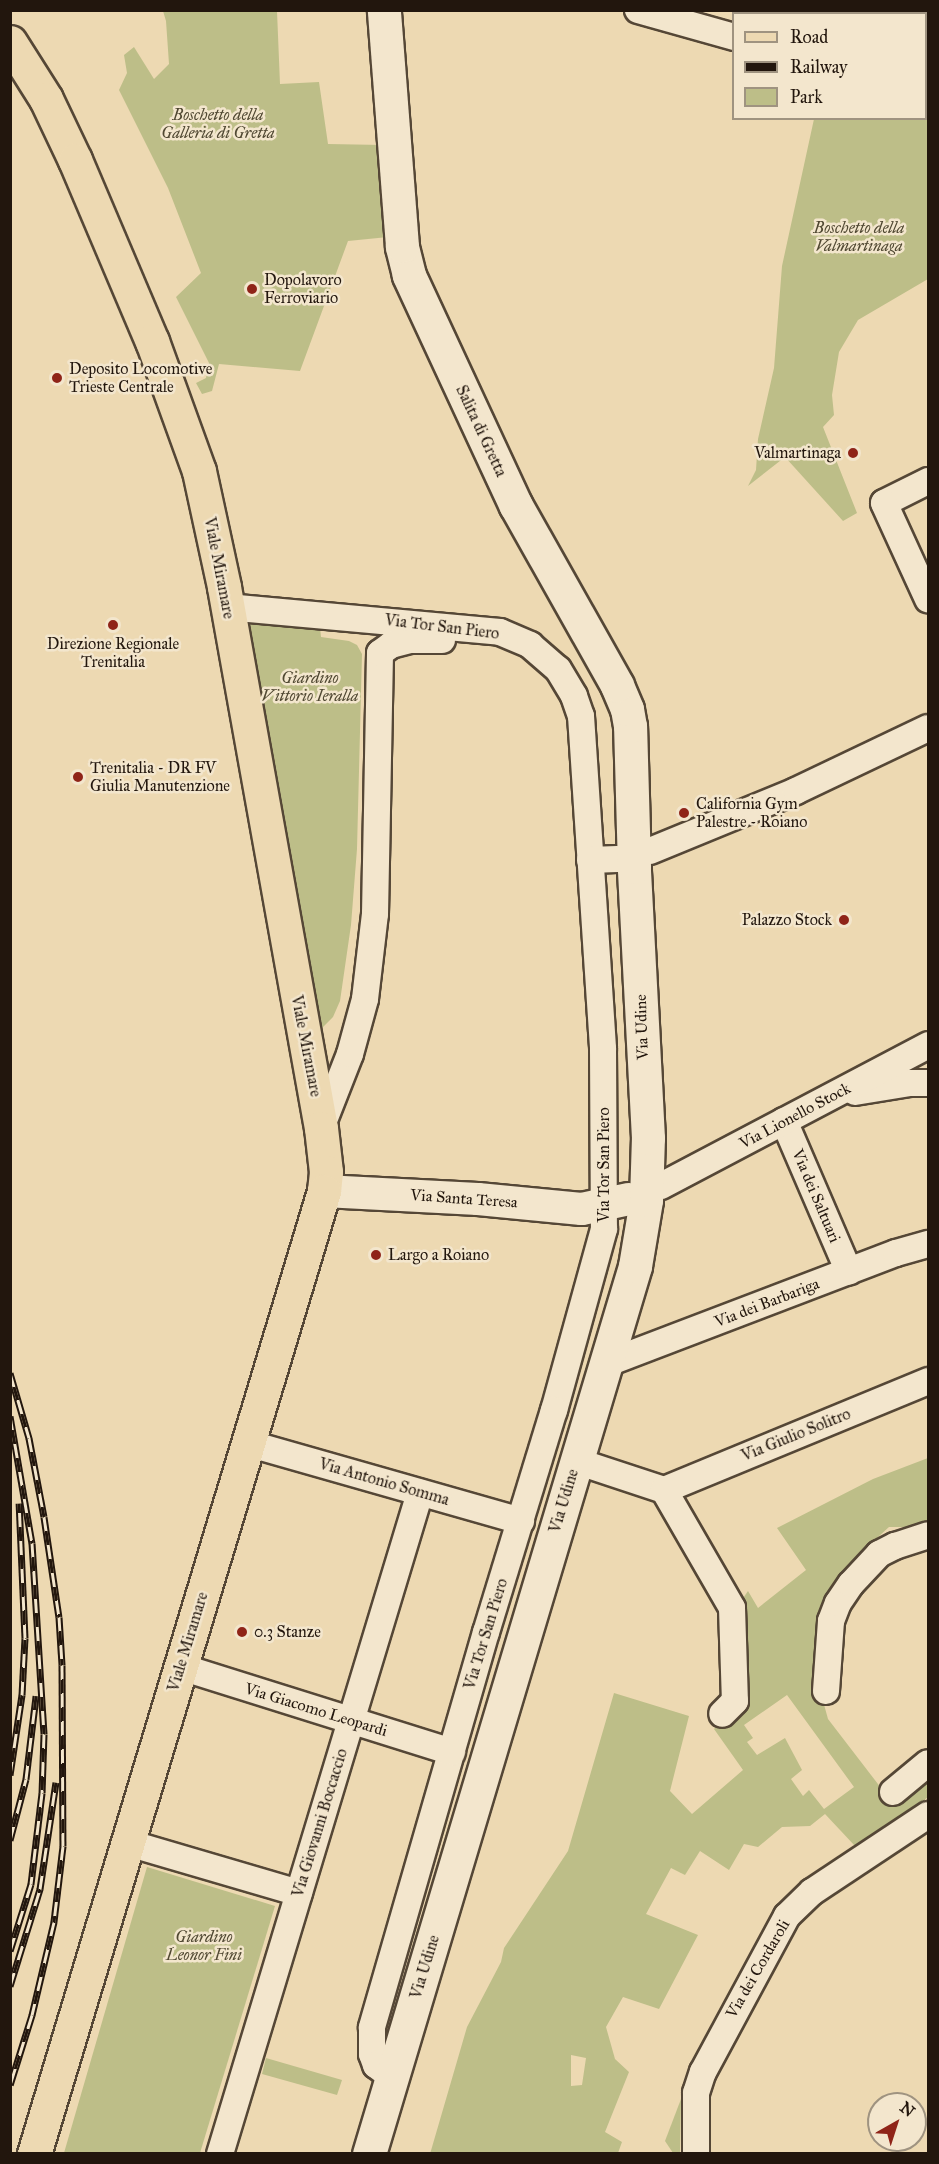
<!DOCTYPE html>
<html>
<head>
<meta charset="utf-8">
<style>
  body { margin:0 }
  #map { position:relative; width:939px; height:2164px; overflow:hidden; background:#edd9b2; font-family:"IM FELL Great Primer",serif }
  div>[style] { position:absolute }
  .green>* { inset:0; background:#bdbe88 }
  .roads { filter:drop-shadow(2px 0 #554736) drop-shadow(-2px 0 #554736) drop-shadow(0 2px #554736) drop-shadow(0 -2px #554736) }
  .minor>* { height:26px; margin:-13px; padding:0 13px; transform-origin:13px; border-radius:13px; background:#f3e6cd }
  .tertiary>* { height:32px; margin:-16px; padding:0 16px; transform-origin:16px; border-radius:16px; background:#f3e6cd }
  .secondary>* { height:33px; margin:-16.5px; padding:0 16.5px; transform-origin:16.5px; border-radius:16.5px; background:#f3e6cd }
  .primary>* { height:33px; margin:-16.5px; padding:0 16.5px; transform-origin:16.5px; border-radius:16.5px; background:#edd9b2 }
  .rail>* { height:7px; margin-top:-3.5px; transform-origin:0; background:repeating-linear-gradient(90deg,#f3e6cd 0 14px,#22160d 0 28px); box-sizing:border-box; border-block:2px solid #22160d }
  .dots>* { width:16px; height:16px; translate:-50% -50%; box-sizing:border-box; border:3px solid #f3e6cd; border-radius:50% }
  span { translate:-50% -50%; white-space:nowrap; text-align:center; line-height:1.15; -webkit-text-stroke:5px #f3e6cd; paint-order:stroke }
  .park-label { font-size:16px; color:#504832; font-style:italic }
  .poi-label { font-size:16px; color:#22160d }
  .left { translate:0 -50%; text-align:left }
  .right { translate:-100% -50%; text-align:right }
  .street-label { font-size:16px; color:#22160d }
  .frame { position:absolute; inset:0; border:12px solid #22160d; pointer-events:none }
  .legend { position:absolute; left:732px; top:12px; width:195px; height:108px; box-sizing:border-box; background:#f3e6cd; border:2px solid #9f9380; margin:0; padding:8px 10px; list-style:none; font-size:18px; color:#22160d }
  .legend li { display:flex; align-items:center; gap:12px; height:30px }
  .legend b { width:30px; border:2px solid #9f9380 }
  .north { position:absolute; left:867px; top:2092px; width:60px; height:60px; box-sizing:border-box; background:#f3e6cd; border:2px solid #9f9380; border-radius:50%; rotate:39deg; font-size:16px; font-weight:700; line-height:24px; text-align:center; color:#22160d }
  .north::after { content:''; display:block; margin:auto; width:21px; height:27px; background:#8f2418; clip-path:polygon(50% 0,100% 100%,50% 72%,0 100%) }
</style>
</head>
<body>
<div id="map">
  <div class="green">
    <i style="clip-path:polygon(163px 11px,277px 11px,280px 84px,319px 82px,328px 144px,383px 145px,388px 237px,348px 241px,300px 371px,219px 364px,212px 391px,202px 394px,196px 383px,206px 378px,209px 363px,176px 297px,201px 273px,168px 188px,119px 90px,127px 73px,124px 55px,134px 47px,154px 79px,169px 64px,166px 21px)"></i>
    <i style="clip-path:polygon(926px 78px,928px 78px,928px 279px,858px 320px,839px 352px,832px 395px,834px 415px,823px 427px,857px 513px,843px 521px,785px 457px,748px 486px,756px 470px,758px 439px,774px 368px,782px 266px,814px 119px,926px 118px)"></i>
    <i style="clip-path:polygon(248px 624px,320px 627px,321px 637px,349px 641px,357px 645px,362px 654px,357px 849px,351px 925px,340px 1001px,333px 1017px,319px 1031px)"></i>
    <i style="clip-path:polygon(evenodd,928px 1458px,928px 1521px,914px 1527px,889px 1527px,855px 1558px,831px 1593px,820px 1690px,828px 1719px,891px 1801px,928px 1771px,928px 1797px,899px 1820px,855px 1846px,825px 1814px,810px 1826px,782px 1827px,758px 1847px,744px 1844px,729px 1870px,700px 1851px,685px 1875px,671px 1868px,646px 1914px,698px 1935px,659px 2009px,623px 1997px,606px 2027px,615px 2059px,629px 2072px,605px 2132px,622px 2142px,618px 2153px,430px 2154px,467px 2027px,501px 1962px,504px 1948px,568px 1851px,614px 1693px,689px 1716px,670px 1791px,692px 1814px,743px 1770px,714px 1729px,740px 1703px,737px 1607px,748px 1591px,758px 1608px,806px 1570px,777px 1528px,873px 1479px,928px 1458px,787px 1695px,854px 1787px,824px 1809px,809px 1790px,803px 1796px,791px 1779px,802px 1770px,785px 1738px,757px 1755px,747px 1742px,753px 1738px,744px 1725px,787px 1695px,928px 1458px,571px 2055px,586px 2058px,582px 2085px,571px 2086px,571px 2055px)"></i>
    <i style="clip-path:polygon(147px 1867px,275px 1906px,200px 2153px,64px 2153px)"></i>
    <i style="clip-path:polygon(266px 2058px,342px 2080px,337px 2095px,262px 2074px)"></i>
    <i style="clip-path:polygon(681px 2099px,680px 2153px,673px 2153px,665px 2141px)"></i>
  </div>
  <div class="roads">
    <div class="minor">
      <i style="left:638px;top:10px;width:100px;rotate:15.7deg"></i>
      <i style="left:779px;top:14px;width:4px;rotate:-76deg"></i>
      <i style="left:926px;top:69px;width:2px"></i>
      <i style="left:928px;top:481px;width:49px;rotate:153.4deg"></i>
      <i style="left:884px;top:503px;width:106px;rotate:65.4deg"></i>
      <i style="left:227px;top:607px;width:274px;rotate:5.2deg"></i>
      <i style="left:500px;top:632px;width:33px;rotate:23deg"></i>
      <i style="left:530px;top:645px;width:37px;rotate:41deg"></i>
      <i style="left:558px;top:669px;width:31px;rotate:59deg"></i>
      <i style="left:574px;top:696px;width:21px;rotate:71deg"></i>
      <i style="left:581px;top:716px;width:334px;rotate:86.2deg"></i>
      <i style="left:603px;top:1049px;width:180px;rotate:89.7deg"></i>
      <i style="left:604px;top:1229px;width:188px;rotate:105.4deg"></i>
      <i style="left:554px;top:1410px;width:232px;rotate:107deg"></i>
      <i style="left:486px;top:1632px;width:412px;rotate:106.1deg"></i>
      <i style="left:372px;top:2028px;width:26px;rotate:90deg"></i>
      <i style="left:372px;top:2054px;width:12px;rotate:70deg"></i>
      <i style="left:376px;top:2065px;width:20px;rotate:37deg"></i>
      <i style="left:650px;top:851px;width:158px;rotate:-22.3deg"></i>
      <i style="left:796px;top:791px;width:146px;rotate:-25.5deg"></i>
      <i style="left:590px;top:860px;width:27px;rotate:-2deg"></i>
      <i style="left:855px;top:1092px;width:56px;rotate:-9.3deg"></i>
      <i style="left:910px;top:1083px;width:18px"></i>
      <i style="left:784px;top:1121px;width:164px;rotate:66.7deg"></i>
      <i style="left:321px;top:1128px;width:79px;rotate:-68.6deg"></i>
      <i style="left:350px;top:1054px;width:57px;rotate:-74.7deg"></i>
      <i style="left:365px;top:999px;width:86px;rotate:-83.3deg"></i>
      <i style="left:375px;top:914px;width:261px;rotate:-88.9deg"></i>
      <i style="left:380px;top:653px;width:14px;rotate:-36deg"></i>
      <i style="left:391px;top:645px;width:20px;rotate:-15deg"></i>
      <i style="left:410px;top:640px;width:32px"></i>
      <i style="left:661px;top:1186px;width:302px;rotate:-27.8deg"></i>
      <i style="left:605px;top:1364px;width:311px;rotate:-20.9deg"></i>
      <i style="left:896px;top:1253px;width:33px;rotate:-16deg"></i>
      <i style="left:247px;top:1443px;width:285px;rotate:15.9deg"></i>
      <i style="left:576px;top:1461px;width:93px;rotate:18.2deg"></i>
      <i style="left:664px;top:1490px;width:286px;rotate:-22.4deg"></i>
      <i style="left:664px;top:1490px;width:136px;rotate:60deg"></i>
      <i style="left:732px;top:1608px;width:93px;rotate:88.2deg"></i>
      <i style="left:735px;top:1701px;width:18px;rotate:135deg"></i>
      <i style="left:181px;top:1667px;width:284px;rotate:17.4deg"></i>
      <i style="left:826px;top:1691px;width:70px;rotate:-85.9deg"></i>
      <i style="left:831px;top:1621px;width:19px;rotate:-69deg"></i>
      <i style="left:838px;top:1603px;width:23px;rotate:-56deg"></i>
      <i style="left:851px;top:1584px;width:41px;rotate:-47deg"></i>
      <i style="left:879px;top:1554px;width:18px;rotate:-27deg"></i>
      <i style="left:895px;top:1546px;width:35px;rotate:-18deg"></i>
      <i style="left:893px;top:1792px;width:45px;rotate:-39.6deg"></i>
      <i style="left:128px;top:1843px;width:178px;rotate:16.3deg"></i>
      <i style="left:220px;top:2154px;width:691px;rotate:-73.17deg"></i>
      <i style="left:696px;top:2154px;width:61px;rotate:-90deg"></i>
      <i style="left:696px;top:2093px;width:22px;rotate:-72deg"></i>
      <i style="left:703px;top:2072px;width:177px;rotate:-61.7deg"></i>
      <i style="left:787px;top:1916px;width:35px;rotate:-44deg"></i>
      <i style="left:812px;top:1892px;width:139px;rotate:-33.6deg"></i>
    </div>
    <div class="tertiary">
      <i style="left:324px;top:1191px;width:154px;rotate:3deg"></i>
      <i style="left:478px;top:1199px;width:104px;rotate:5.5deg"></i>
      <i style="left:582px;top:1209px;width:48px;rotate:-12deg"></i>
    </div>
    <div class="secondary">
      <i style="left:369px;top:2154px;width:927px;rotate:-73.32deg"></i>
      <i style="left:635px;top:1266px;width:67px;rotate:-80.5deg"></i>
      <i style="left:646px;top:1200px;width:62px;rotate:-88.2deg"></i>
      <i style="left:648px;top:1138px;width:271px;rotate:-93deg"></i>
      <i style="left:634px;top:867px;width:141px;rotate:-91.6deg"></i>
      <i style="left:630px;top:726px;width:17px;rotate:-100deg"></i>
      <i style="left:627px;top:709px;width:26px;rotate:-113deg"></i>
      <i style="left:617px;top:685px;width:206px;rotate:-119.4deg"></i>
      <i style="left:516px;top:506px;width:255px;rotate:-114.9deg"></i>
      <i style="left:409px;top:275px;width:30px;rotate:-104deg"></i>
      <i style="left:402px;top:246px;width:237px;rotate:-94.4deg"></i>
    </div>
    <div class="primary">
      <i style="left:10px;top:42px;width:67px;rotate:57.7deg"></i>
      <i style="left:46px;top:99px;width:68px;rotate:64.6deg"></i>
      <i style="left:75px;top:160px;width:197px;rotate:67deg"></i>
      <i style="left:152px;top:341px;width:138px;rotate:70.1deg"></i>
      <i style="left:199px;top:471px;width:119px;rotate:77.8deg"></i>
      <i style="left:224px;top:587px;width:550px;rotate:79.84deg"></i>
      <i style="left:321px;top:1128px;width:44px;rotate:83.5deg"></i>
      <i style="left:326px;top:1172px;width:19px;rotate:96deg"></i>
      <i style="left:324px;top:1191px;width:1006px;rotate:106.76deg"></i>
    </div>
  </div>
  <div class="rail">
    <i style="left:10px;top:1373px;width:68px;rotate:73.7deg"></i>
    <i style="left:29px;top:1438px;width:80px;rotate:79.2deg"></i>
    <i style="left:44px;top:1517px;width:101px;rotate:81.5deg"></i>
    <i style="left:59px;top:1617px;width:48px;rotate:86.4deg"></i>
    <i style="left:62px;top:1665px;width:181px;rotate:89.7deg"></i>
    <i style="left:63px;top:1846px;width:77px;rotate:96.8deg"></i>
    <i style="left:54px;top:1922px;width:96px;rotate:103.3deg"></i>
    <i style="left:32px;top:2015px;width:73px;rotate:107.4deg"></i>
    <i style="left:10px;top:1416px;width:129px;rotate:80.2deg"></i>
    <i style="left:32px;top:1543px;width:191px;rotate:86.4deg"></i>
    <i style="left:44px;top:1734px;width:59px;rotate:91.9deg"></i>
    <i style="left:42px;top:1793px;width:92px;rotate:96.9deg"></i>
    <i style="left:31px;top:1884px;width:70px;rotate:107.4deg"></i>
    <i style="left:10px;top:1775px;width:81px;rotate:-81.5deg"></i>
    <i style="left:22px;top:1695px;width:57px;rotate:-87deg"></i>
    <i style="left:25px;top:1638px;width:135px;rotate:-92.5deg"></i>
    <i style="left:10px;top:1840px;width:63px;rotate:-75.3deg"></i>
    <i style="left:26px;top:1779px;width:84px;rotate:-83.1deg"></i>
    <i style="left:10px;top:1986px;width:102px;rotate:-72.8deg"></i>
    <i style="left:40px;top:1889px;width:108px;rotate:-81.5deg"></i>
  </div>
  <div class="dots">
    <i style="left:252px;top:289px;background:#8f2418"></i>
    <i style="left:57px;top:378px;background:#8f2418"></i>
    <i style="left:853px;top:453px;background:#8f2418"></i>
    <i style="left:113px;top:625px;background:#8f2418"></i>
    <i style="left:78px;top:777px;background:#8f2418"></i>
    <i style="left:684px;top:813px;background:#8f2418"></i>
    <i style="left:844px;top:920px;background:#8f2418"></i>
    <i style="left:376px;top:1255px;background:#8f2418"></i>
    <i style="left:242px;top:1632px;background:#8f2418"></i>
  </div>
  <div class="park-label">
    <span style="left:218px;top:124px">Boschetto della<br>Galleria di Gretta</span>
    <span style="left:859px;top:237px">Boschetto della<br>Valmartinaga</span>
    <span style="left:310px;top:687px">Giardino<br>Vittorio Ieralla</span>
    <span style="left:204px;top:1946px">Giardino<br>Leonor Fini</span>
  </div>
  <div class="poi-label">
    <span class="left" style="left:264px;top:289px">Dopolavoro<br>Ferroviario</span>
    <span class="left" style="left:69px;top:378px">Deposito Locomotive<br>Trieste Centrale</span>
    <span class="right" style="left:841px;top:453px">Valmartinaga</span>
    <span style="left:113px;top:653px">Direzione Regionale<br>Trenitalia</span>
    <span class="left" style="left:90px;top:777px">Trenitalia - DR FV<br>Giulia Manutenzione</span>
    <span class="left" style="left:696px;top:813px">California Gym<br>Palestre - Roiano</span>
    <span class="right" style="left:832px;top:920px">Palazzo Stock</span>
    <span class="left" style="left:388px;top:1255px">Largo a Roiano</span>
    <span class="left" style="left:254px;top:1632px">0.3 Stanze</span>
  </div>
  <div class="street-label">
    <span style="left:481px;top:431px;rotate:65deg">Salita di Gretta</span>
    <span style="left:219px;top:568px;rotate:79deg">Viale Miramare</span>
    <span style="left:442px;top:627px;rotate:7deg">Via Tor San Piero</span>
    <span style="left:642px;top:1027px;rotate:-92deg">Via Udine</span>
    <span style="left:306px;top:1046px;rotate:79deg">Viale Miramare</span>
    <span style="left:795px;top:1116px;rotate:-28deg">Via Lionello Stock</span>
    <span style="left:604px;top:1165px;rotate:-90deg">Via Tor San Piero</span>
    <span style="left:816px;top:1196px;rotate:67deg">Via dei Saltuari</span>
    <span style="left:464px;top:1199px;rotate:4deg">Via Santa Teresa</span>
    <span style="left:767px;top:1303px;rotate:-21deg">Via dei Barbariga</span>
    <span style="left:796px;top:1435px;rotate:-22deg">Via Giulio Solitro</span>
    <span style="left:384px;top:1482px;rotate:16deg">Via Antonio Somma</span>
    <span style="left:564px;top:1501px;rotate:-73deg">Via Udine</span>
    <span style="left:486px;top:1634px;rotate:-73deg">Via Tor San Piero</span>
    <span style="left:188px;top:1642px;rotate:-73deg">Viale Miramare</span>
    <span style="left:316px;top:1710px;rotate:17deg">Via Giacomo Leopardi</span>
    <span style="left:320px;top:1823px;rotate:-73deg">Via Giovanni Boccaccio</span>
    <span style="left:425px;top:1967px;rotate:-73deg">Via Udine</span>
    <span style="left:758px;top:1969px;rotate:-60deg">Via dei Cordaroli</span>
  </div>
  <div class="frame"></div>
  <ul class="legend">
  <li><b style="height:8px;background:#edd9b2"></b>Road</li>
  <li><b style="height:8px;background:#22160d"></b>Railway</li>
  <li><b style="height:16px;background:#bdbe88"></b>Park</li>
  </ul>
  <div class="north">N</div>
</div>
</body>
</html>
